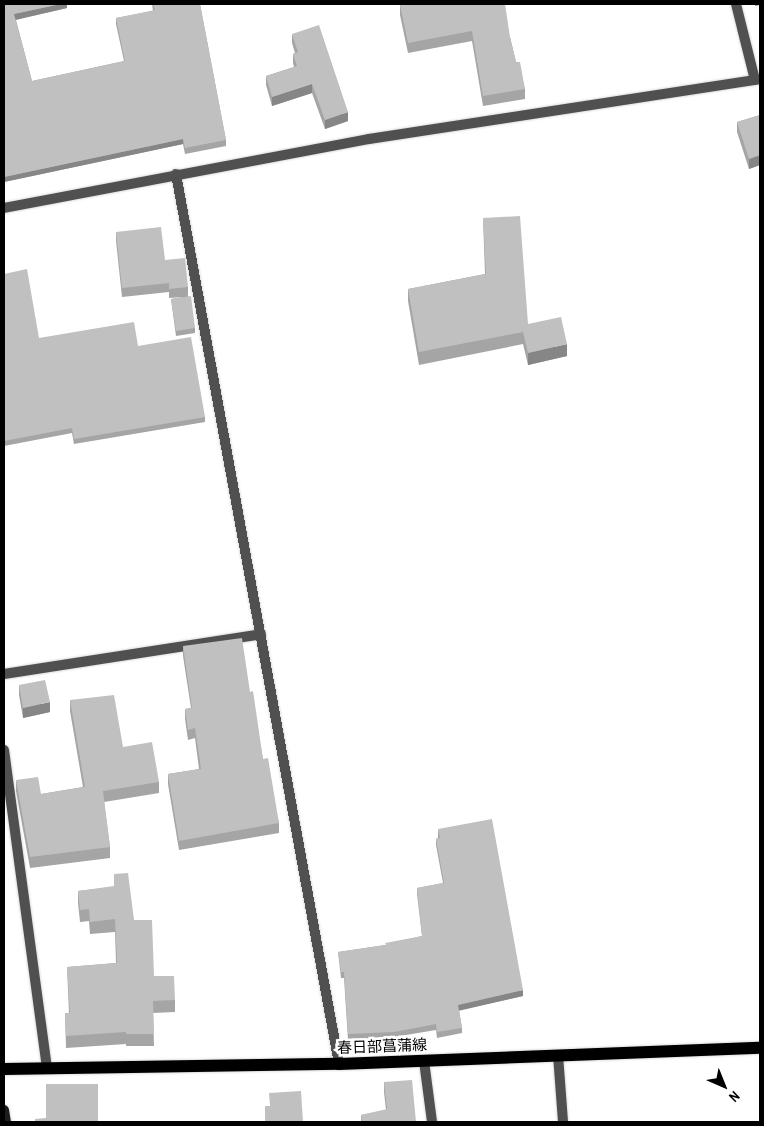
<!DOCTYPE html>
<meta charset="utf-8">
<style>
body{margin:0}
#map{position:relative;width:764px;height:1126px;overflow:hidden;background:#fff;font-family:"Archivo Narrow","Noto Sans JP",sans-serif}
div>[style]{position:absolute}
.roads{filter:drop-shadow(0 0 1px #dbdbdb) drop-shadow(0 0 1px #dbdbdb)}
.street>*{height:10px;margin:-5px;padding:0 5px;transform-origin:5px;border-radius:5px;background:#505050}
.secondary>*{height:10px;margin:-5px;padding:0 5px;transform-origin:5px;border-radius:5px;background:#1d1d1d}
.primary>*{height:12px;margin:-6px;padding:0 6px;transform-origin:6px;border-radius:6px;background:#000}
.wall>*{inset:0;background:#a5a5a5}
.shaded-wall>*{inset:0;background:#868686}
.building>*{inset:0;background:#c0c0c0}
span{translate:-50% -50%;white-space:nowrap;text-align:center;line-height:1.15;-webkit-text-stroke:5px #fff;paint-order:stroke}
.street-label{font-size:15px;color:#000}
.frame{position:absolute;inset:0;border:5px solid #000;pointer-events:none}
.north{position:absolute;left:699px;top:1061px;width:50px;height:50px;-webkit-text-stroke:4px #fff;paint-order:stroke;rotate:136deg;font-size:14px;font-weight:700;line-height:20px;text-align:center;color:#000}
.north::after{content:'';display:block;margin:auto;width:18px;height:22px;background:#000;clip-path:polygon(50% 0,100% 100%,50% 72%,0 100%)}
</style>
<div id="map">
<div class="roads">
<div class="street">
<div style="left:736px;top:4px;width:78px;rotate:76deg"></div>
<div style="left:176px;top:174px;width:905px;rotate:79.62deg"></div>
<div style="left:4px;top:208px;width:371px;rotate:-10.7deg"></div>
<div style="left:369px;top:139px;width:396px;rotate:-8.7deg"></div>
<div style="left:4px;top:674px;width:260px;rotate:-8.8deg"></div>
<div style="left:4px;top:750px;width:322px;rotate:82.3deg"></div>
<div style="left:558px;top:1055px;width:67px;rotate:85.7deg"></div>
<div style="left:424px;top:1061px;width:62px;rotate:82.5deg"></div>
</div>
<div class="secondary">
<div style="left:4px;top:1110px;width:12px;rotate:81deg"></div>
</div>
<div class="primary">
<div style="left:4px;top:1069px;width:335px;rotate:-0.9deg"></div>
<div style="left:339px;top:1064px;width:421px;rotate:-2.2deg"></div>
</div>
</div>
<div class="wall">
<div style="clip-path:polygon(4px 4px,67px 4px,67px 8px,16px 20px,32px 81px,124px 61px,116px 24px,116px 18px,153px 11px,152px 4px,200px 4px,226px 140px,226px 146px,185px 154px,183px 144px,4px 182px)"></div>
<div style="clip-path:polygon(400px 5px,510px 37px,516px 62px,525px 89px,525px 99px,483px 106px,472px 41px,408px 53px,400px 15px)"></div>
<div style="clip-path:polygon(292px 34px,348px 121px,325px 129px,312px 93px,272px 106px,266px 85px,266px 76px,294px 67px,293px 63px,293px 54px,295px 53px,292px 43px)"></div>
<div style="clip-path:polygon(760px 115px,760px 165px,749px 169px,737px 132px,737px 122px)"></div>
<div style="clip-path:polygon(483px 218px,528px 324px,567px 356px,528px 365px,523px 344px,419px 365px,408px 301px,408px 289px,485px 274px)"></div>
<div style="clip-path:polygon(116px 232px,165px 260px,188px 287px,188px 296px,195px 328px,195px 333px,176px 336px,171px 299px,184px 297px,169px 298px,169px 292px,122px 297px,116px 241px)"></div>
<div style="clip-path:polygon(4px 274px,39px 338px,138px 346px,205px 417px,205px 422px,74px 444px,72px 433px,4px 446px)"></div>
<div style="clip-path:polygon(183px 646px,250px 692px,263px 759px,279px 823px,279px 833px,179px 850px,168px 784px,168px 774px,199px 769px,195px 738px,188px 740px,185px 719px,185px 709px,191px 708px,183px 656px)"></div>
<div style="clip-path:polygon(19px 685px,50px 712px,23px 718px,19px 695px)"></div>
<div style="clip-path:polygon(70px 700px,123px 747px,159px 782px,159px 793px,104px 802px,110px 847px,110px 858px,30px 868px,16px 791px,16px 780px,41px 794px,83px 787px,70px 711px)"></div>
<div style="clip-path:polygon(438px 829px,523px 996px,459px 1010px,462px 1028px,462px 1033px,437px 1038px,436px 1030px,394px 1037px,348px 1040px,344px 978px,341px 978px,338px 952px,385px 945px,422px 936px,417px 894px,417px 888px,443px 883px,436px 845px,436px 839px,438px 838px)"></div>
<div style="clip-path:polygon(114px 874px,134px 920px,154px 976px,175px 1000px,175px 1012px,153px 1013px,154px 1046px,126px 1046px,126px 1044px,66px 1048px,65px 1013px,69px 1013px,67px 967px,116px 963px,115px 932px,90px 934px,89px 921px,80px 922px,78px 903px,78px 891px,114px 887px)"></div>
<div style="clip-path:polygon(384px 1082px,416px 1122px,361px 1122px,361px 1115px,386px 1110px,384px 1092px)"></div>
</div>
<div class="shaded-wall">
<div style="clip-path:polygon(61px 4px,67px 4px,67px 8px,14px 20px,14px 14px)"></div>
<div style="clip-path:polygon(755px 4px,760px 4px,760px 5px,755px 6px)"></div>
<div style="clip-path:polygon(312px 84px,312px 93px,272px 106px,272px 97px)"></div>
<div style="clip-path:polygon(348px 112px,348px 121px,325px 129px,325px 120px)"></div>
<div style="clip-path:polygon(183px 139px,183px 144px,4px 182px,4px 177px)"></div>
<div style="clip-path:polygon(760px 155px,760px 165px,749px 169px,749px 159px)"></div>
<div style="clip-path:polygon(567px 344px,567px 356px,528px 365px,528px 353px)"></div>
<div style="clip-path:polygon(50px 702px,50px 712px,23px 718px,23px 708px)"></div>
<div style="clip-path:polygon(523px 990px,523px 996px,458px 1011px,458px 1005px)"></div>
</div>
<div class="building">
<div style="clip-path:polygon(4px 4px,61px 4px,14px 14px,32px 81px,125px 61px,116px 18px,155px 10px,153px 4px,200px 4px,226px 140px,185px 148px,183px 139px,4px 177px)"></div>
<div style="clip-path:polygon(405px 4px,505px 4px,510px 37px,516px 62px,520px 62px,525px 89px,483px 96px,472px 31px,408px 43px,400px 5px)"></div>
<div style="clip-path:polygon(319px 25px,348px 112px,325px 120px,312px 84px,272px 97px,266px 76px,297px 66px,293px 54px,298px 52px,292px 34px)"></div>
<div style="clip-path:polygon(760px 115px,760px 155px,749px 159px,737px 122px)"></div>
<div style="clip-path:polygon(520px 216px,528px 324px,561px 317px,567px 344px,528px 353px,523px 332px,419px 352px,408px 289px,486px 274px,483px 218px)"></div>
<div style="clip-path:polygon(161px 227px,165px 260px,185px 258px,188px 287px,169px 289px,169px 283px,122px 288px,116px 232px)"></div>
<div style="clip-path:polygon(27px 269px,39px 338px,134px 322px,138px 346px,191px 337px,205px 417px,74px 439px,72px 428px,4px 441px,4px 274px)"></div>
<div style="clip-path:polygon(191px 296px,195px 328px,176px 331px,171px 299px)"></div>
<div style="clip-path:polygon(242px 638px,250px 692px,253px 691px,263px 759px,268px 758px,279px 823px,179px 841px,168px 774px,201px 769px,195px 728px,188px 730px,185px 709px,192px 708px,183px 646px)"></div>
<div style="clip-path:polygon(45px 680px,50px 702px,23px 708px,19px 685px)"></div>
<div style="clip-path:polygon(114px 695px,123px 747px,152px 742px,159px 782px,103px 791px,110px 847px,30px 857px,16px 780px,38px 777px,41px 794px,85px 787px,70px 700px)"></div>
<div style="clip-path:polygon(492px 819px,523px 990px,458px 1005px,462px 1028px,437px 1032px,436px 1024px,394px 1032px,348px 1034px,344px 972px,341px 972px,338px 952px,386px 945px,385px 943px,422px 936px,417px 888px,444px 883px,436px 839px,440px 838px,438px 829px)"></div>
<div style="clip-path:polygon(128px 873px,134px 920px,152px 920px,154px 976px,174px 976px,175px 1000px,153px 1001px,154px 1034px,126px 1034px,126px 1032px,66px 1036px,65px 1013px,70px 1013px,67px 967px,117px 963px,115px 919px,90px 922px,89px 909px,80px 910px,78px 891px,114px 886px,114px 874px)"></div>
<div style="clip-path:polygon(412px 1080px,416px 1122px,362px 1122px,361px 1115px,387px 1109px,384px 1082px)"></div>
<div style="clip-path:polygon(46px 1084px,98px 1084px,98px 1121px,104px 1121px,104px 1122px,35px 1122px,35px 1119px,46px 1118px)"></div>
<div style="clip-path:polygon(301px 1091px,303px 1122px,247px 1122px,265px 1121px,265px 1106px,270px 1106px,269px 1093px)"></div>
</div>
<div class="street-label">
<span style="left:382px;top:1046px;rotate:-2deg">春日部菖蒲線</span>
</div>
<div class="frame"></div>
<div class="north">N</div>
</div>
